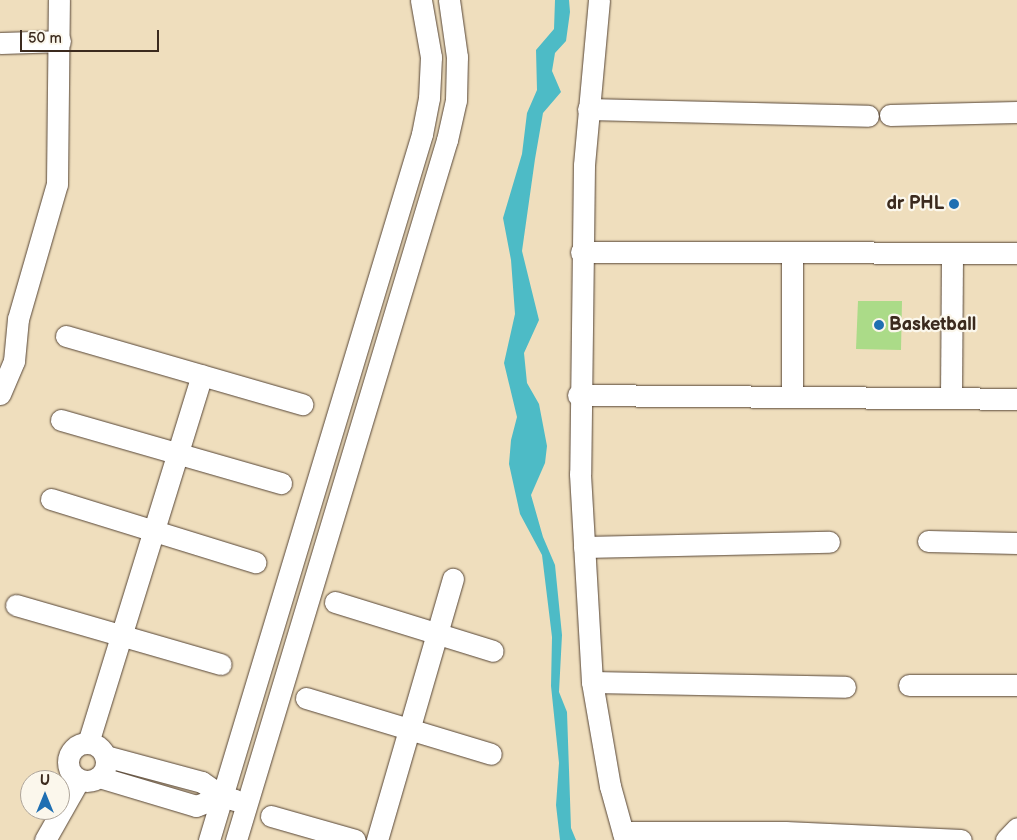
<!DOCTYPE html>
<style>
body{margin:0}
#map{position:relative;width:1017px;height:840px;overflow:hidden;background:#efdebd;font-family:"Balsamiq Sans",sans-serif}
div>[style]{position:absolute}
.green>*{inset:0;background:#abdb88}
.water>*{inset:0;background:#4dbbc6}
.roads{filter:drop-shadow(0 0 1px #564536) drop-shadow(0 0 1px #564536)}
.minor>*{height:21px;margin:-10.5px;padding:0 10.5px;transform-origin:10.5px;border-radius:10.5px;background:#fff}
.minor>.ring{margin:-10.5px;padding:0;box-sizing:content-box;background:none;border:21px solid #fff;border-radius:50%}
.dots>*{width:14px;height:14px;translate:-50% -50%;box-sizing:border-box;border:2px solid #fbf7ec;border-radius:50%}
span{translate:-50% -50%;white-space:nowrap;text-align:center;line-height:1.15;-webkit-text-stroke:4.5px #fbf7ec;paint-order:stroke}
.poi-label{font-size:18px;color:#3b2a1e;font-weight:700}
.right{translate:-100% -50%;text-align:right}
.left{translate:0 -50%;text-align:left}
.north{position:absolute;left:20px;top:770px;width:50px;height:50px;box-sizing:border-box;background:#fbf7ec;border:1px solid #aea59a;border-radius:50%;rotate:0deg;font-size:14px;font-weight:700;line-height:20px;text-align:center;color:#3b2a1e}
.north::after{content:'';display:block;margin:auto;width:18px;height:22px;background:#1f6fb2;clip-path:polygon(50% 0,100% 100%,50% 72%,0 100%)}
.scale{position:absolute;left:20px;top:30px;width:139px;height:22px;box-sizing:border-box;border:2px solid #3b2a1e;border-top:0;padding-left:6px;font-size:15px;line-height:18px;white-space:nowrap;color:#3b2a1e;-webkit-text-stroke:4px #fbf7ec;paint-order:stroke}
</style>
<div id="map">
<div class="green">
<div style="clip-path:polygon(858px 301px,902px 301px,901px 350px,856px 349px)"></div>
</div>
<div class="water">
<div style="clip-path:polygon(555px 0,569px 0,570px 12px,566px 41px,555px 53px,552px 71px,561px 92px,543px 113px,535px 159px,522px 251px,539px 320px,524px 353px,527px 383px,539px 404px,547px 446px,545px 463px,531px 495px,543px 537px,555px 565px,562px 635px,559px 692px,567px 712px,571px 828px,576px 840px,560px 840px,556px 805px,559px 763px,551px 686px,552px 637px,542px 555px,520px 514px,509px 464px,511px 440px,517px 417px,504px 363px,515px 314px,511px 260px,503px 218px,522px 154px,527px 113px,537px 90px,536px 50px,554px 29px)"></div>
</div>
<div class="roads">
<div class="minor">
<div style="left:599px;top:0;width:166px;rotate:95.2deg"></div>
<div style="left:584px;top:165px;width:309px;rotate:90.7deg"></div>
<div style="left:580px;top:474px;width:208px;rotate:86.7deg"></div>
<div style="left:592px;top:682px;width:106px;rotate:80.2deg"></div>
<div style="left:610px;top:786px;width:56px;rotate:74.5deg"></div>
<div style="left:0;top:43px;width:60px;rotate:-1.9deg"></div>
<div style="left:588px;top:109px;width:280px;rotate:1.4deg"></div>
<div style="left:890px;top:115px;width:127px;rotate:-1.4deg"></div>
<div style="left:581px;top:252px;width:436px;rotate:0.1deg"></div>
<div style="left:792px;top:254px;width:142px;rotate:90deg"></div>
<div style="left:66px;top:336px;width:246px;rotate:16.1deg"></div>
<div style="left:0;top:394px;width:36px;rotate:-67deg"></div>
<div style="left:14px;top:361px;width:42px;rotate:-84.6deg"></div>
<div style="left:18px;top:319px;width:141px;rotate:-73.9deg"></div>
<div style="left:57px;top:184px;width:184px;rotate:-89.4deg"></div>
<div style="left:578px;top:395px;width:439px;rotate:0.5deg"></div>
<div style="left:951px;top:398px;width:144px;rotate:-89.6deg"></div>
<div style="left:61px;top:420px;width:229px;rotate:16deg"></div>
<div style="left:51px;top:499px;width:214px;rotate:17.2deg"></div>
<div style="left:928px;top:541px;width:89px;rotate:1.3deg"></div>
<div style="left:584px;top:547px;width:245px;rotate:-1.2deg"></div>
<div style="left:335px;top:602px;width:165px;rotate:17.2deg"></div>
<div style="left:16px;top:605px;width:213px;rotate:16.1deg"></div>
<div style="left:592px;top:682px;width:253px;rotate:1.1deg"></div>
<div style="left:909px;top:685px;width:108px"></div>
<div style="left:306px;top:698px;width:193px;rotate:16.8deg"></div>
<div class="ring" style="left:68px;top:743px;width:17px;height:17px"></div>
<div style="left:88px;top:743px;width:385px;rotate:-72.8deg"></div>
<div style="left:105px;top:756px;width:100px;rotate:15deg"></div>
<div style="left:202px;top:782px;width:24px;rotate:35deg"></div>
<div style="left:222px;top:796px;width:14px;rotate:17deg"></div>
<div style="left:99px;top:777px;width:101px;rotate:16.6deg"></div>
<div style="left:196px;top:806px;width:28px;rotate:-21deg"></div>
<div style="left:271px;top:816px;width:87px;rotate:15.9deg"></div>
<div style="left:623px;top:832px;width:162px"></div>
<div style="left:785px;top:832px;width:176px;rotate:2.6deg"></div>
<div style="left:45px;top:840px;width:69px;rotate:-60.5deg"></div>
<div style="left:209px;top:840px;width:737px;rotate:-73.21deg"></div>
<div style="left:422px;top:134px;width:37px;rotate:-79deg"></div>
<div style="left:429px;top:98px;width:41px;rotate:-87.2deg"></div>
<div style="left:431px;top:57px;width:58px;rotate:-100deg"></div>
<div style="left:236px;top:840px;width:731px;rotate:-73.23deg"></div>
<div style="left:447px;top:140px;width:41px;rotate:-77.3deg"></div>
<div style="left:456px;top:100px;width:43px;rotate:-88.7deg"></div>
<div style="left:457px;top:57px;width:58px;rotate:-98deg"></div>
<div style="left:377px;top:840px;width:272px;rotate:-73.8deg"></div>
<div style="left:1006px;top:840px;width:16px;rotate:-47deg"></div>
</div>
</div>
<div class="dots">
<div style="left:954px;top:204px;background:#1f6fb2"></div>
<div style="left:879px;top:325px;background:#1f6fb2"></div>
</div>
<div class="poi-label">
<span class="right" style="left:944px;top:204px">dr PHL</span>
<span class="left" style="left:889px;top:325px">Basketball</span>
</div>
<div class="north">U</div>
<div class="scale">50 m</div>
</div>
